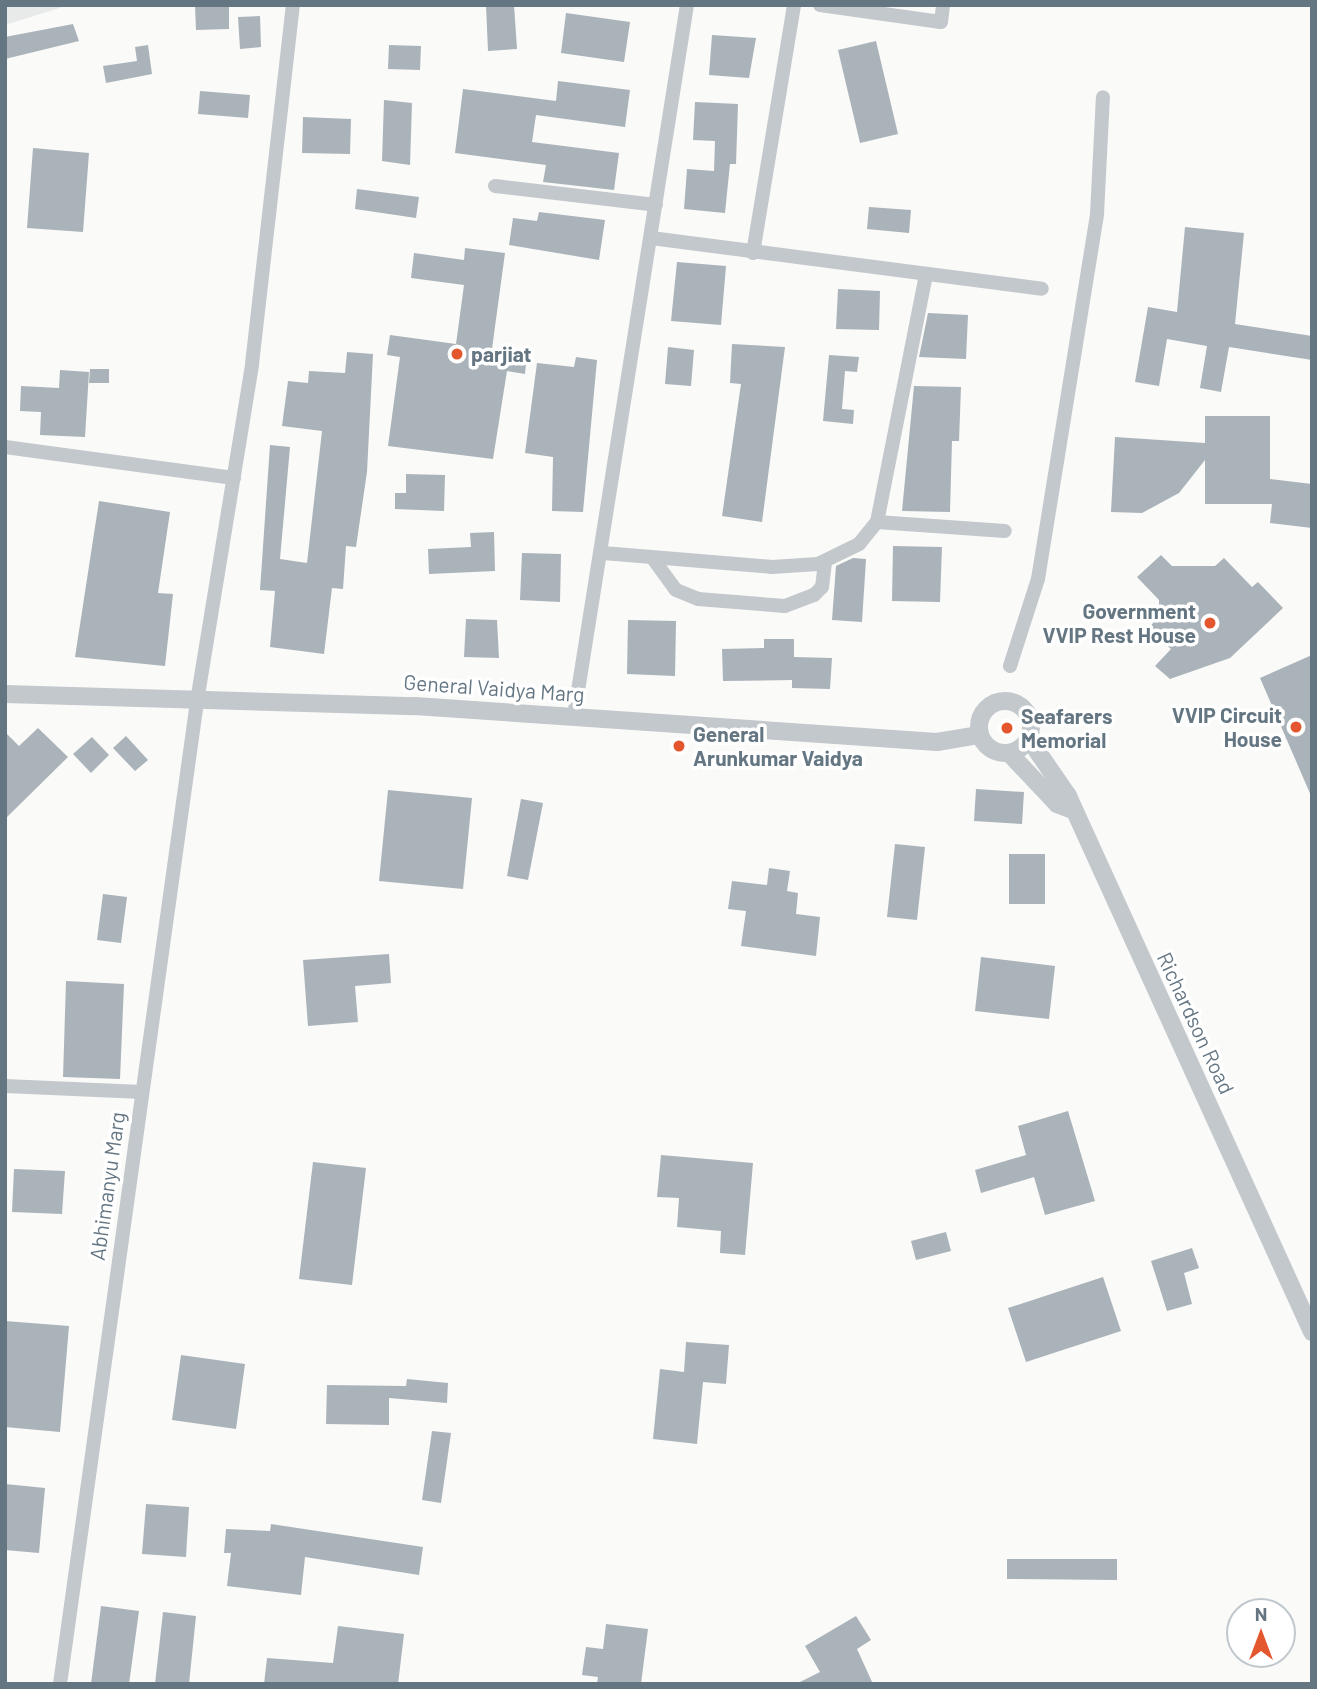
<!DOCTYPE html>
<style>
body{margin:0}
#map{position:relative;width:1317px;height:1689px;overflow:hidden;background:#fafaf8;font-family:Barlow,sans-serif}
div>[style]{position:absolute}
.built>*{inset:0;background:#e8e9e9}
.building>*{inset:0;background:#aab3b9}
.minor>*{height:14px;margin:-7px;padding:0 7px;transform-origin:7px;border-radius:7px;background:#c3c8cc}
.tertiary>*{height:18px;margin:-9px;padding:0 9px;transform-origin:9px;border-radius:9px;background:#c3c8cc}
.tertiary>.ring{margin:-9px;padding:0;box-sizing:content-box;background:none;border:18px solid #c3c8cc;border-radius:50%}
.dots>*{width:19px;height:19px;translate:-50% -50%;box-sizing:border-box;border:4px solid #fff;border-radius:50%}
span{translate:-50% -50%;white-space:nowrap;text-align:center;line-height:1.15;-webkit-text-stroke:7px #fff;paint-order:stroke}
.poi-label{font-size:21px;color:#657683;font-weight:700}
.left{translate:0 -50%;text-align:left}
.right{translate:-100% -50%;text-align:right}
.street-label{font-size:21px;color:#657683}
.frame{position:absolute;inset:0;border:7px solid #657683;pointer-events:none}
.north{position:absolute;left:1226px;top:1598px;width:70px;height:70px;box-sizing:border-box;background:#fff;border:2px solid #c1c8cd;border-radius:50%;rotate:0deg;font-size:19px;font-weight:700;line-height:28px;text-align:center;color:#657683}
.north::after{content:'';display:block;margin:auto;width:24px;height:32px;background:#e4572e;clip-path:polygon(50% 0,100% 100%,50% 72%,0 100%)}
</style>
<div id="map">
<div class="built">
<div style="clip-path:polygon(5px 5px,69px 5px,5px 25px)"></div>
</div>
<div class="building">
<div style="clip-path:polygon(195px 5px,229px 5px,229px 29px,196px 30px)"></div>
<div style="clip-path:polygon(486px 5px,514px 5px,517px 49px,488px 51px)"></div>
<div style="clip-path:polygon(566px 13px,630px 22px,624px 62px,561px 53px)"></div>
<div style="clip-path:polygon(260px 16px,261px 47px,240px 49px,238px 17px)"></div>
<div style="clip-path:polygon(73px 24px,79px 41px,5px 59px,5px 37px)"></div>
<div style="clip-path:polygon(712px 35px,756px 38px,749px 78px,709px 75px)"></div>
<div style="clip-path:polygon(876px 41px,898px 134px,860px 143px,838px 50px)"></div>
<div style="clip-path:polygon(148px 45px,152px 74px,106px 83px,103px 66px,137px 61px,135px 47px)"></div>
<div style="clip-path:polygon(389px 45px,421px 46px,420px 70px,388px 69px)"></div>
<div style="clip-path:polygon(558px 81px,630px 90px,625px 127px,536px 115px,532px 142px,619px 153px,614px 190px,543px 182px,546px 165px,455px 153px,463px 89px,556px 101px)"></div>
<div style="clip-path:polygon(200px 91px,250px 95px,248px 118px,198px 114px)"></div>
<div style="clip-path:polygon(384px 100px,412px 103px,410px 165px,382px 161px)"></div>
<div style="clip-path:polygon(695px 102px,738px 104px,736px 164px,730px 164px,725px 213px,684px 209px,687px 169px,714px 171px,715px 141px,693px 140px)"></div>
<div style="clip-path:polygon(303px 117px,351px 119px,350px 154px,302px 153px)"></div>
<div style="clip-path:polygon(33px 148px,89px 153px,83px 232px,27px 228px)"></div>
<div style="clip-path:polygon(357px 189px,419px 197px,416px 218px,355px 209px)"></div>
<div style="clip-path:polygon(869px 207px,911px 210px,909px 233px,867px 229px)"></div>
<div style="clip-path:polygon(539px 212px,605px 220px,599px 260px,509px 245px,513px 218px,537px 221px)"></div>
<div style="clip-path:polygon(1185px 227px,1244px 233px,1235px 324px,1312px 336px,1312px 360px,1229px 347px,1221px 392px,1200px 388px,1207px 346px,1167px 339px,1159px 386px,1135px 382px,1148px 307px,1177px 312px)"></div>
<div style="clip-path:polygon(465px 248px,505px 253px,492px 349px,527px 353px,525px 374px,507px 371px,493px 459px,388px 446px,400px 357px,387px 355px,390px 335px,456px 344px,464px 285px,411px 278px,414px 253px,464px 260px)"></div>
<div style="clip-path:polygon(677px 262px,726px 266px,721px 325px,671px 321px)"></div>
<div style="clip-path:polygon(838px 289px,880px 291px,879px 330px,836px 329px)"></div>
<div style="clip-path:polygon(928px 313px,968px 315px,966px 359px,919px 357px)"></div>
<div style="clip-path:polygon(732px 344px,785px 347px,762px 522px,722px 516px,741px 384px,730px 383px)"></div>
<div style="clip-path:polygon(668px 347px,694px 350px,691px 386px,665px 384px)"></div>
<div style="clip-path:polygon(347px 352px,373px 354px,367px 472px,356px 547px,346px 546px,343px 589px,332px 588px,324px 654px,270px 647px,275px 591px,260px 590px,270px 445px,290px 447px,280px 559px,307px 563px,322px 431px,282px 426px,288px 381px,308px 383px,309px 371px,345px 373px)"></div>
<div style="clip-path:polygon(829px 355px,859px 357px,857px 372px,845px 371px,842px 409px,854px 410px,853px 424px,823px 421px)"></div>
<div style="clip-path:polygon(576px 357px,597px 360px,583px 512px,552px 511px,553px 457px,525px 453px,537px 363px,574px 367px)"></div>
<div style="clip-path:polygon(90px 369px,109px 369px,109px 383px,89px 383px)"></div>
<div style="clip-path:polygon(60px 370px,89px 372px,85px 437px,40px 435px,41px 412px,20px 411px,21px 386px,59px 388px)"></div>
<div style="clip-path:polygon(914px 386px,961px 387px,959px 441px,952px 441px,950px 512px,902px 511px)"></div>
<div style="clip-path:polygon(1205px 416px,1270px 416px,1270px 479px,1312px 484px,1312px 528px,1270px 523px,1272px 504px,1205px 504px,1205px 460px,1179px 493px,1142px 513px,1111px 512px,1115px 437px,1205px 443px)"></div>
<div style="clip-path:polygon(406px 474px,445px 475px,444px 511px,395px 509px,395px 493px,406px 493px)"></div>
<div style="clip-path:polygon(99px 501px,170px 512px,158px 593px,173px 594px,165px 666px,75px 657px)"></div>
<div style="clip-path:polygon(494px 532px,495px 571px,429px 574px,428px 549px,471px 547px,470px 533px)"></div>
<div style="clip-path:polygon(893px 546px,942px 547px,940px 602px,892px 601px)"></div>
<div style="clip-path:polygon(522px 553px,561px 554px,560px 602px,520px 600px)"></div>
<div style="clip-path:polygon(1161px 555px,1172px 566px,1215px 566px,1224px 558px,1252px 587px,1258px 582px,1283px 608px,1230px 658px,1170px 679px,1155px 666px,1171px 649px,1148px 629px,1159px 616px,1159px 600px,1137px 577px)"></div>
<div style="clip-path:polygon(853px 558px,866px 559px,862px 622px,832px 620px,836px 566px)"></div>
<div style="clip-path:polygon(466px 619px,497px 620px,499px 658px,464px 657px)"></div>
<div style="clip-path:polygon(628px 620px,676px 621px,675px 676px,627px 674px)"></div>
<div style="clip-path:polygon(764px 639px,794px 639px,794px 657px,832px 658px,830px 689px,792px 688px,792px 680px,723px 681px,722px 649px,764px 648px)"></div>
<div style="clip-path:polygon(1312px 655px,1312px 798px,1260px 678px)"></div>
<div style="clip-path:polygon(38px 728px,68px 757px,5px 819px,5px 732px,19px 746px)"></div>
<div style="clip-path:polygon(126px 736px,148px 760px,135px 771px,113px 748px)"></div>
<div style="clip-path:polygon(92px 737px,109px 755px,91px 773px,73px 754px)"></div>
<div style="clip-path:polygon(976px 789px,1024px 792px,1022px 824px,974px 821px)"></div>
<div style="clip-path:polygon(388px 790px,472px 798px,463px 889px,379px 881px)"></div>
<div style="clip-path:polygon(521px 799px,543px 803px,528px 880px,507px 876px)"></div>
<div style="clip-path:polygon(895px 844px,925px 847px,917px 920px,887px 917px)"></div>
<div style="clip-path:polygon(1009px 854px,1045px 854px,1045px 904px,1009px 904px)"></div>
<div style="clip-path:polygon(769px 868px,790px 871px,787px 891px,798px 893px,796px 914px,820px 917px,816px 956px,741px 946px,746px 911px,728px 909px,732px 881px,767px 885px)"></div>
<div style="clip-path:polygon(103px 894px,127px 897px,121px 943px,97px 940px)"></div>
<div style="clip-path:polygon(389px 954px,391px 983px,355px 986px,358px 1022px,308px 1026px,303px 960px)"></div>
<div style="clip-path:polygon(981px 957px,1055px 966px,1049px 1019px,975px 1011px)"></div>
<div style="clip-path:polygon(66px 981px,124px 984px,120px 1079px,63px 1077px)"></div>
<div style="clip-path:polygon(1068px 1111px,1095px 1201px,1045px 1215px,1034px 1177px,981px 1193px,975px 1170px,1026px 1155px,1018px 1126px)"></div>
<div style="clip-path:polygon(661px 1155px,753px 1163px,745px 1255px,720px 1253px,721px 1231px,677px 1227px,679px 1198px,657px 1197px)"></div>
<div style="clip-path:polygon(313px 1162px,366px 1168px,352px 1285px,299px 1279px)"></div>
<div style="clip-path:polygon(14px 1169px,65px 1171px,62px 1214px,12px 1212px)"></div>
<div style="clip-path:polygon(946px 1232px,951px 1251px,916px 1260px,911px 1241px)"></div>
<div style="clip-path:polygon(1192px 1248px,1199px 1268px,1184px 1273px,1192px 1304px,1167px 1311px,1151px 1261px)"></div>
<div style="clip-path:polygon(1103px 1277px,1121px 1331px,1026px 1362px,1008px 1308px)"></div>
<div style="clip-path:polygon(5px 1321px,69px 1326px,60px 1432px,5px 1427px)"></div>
<div style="clip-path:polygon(686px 1342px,729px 1345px,726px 1384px,703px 1382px,697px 1444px,653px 1439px,660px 1369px,684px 1372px)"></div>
<div style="clip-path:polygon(181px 1355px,245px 1364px,236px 1429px,172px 1420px)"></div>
<div style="clip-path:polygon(407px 1379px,448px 1383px,447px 1403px,389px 1398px,389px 1425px,326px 1424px,327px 1385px,406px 1386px)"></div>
<div style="clip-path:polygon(432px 1431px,451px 1433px,441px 1503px,422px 1500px)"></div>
<div style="clip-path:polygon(5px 1484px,45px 1488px,39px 1553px,5px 1550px)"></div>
<div style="clip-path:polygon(146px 1504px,189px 1507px,186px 1557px,142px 1554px)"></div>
<div style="clip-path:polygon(271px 1524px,423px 1547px,419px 1575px,305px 1557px,301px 1595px,227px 1586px,231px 1553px,224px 1553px,226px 1529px,270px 1531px)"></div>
<div style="clip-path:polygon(1007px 1559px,1117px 1559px,1117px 1580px,1007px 1579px)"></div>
<div style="clip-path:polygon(101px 1606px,139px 1611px,129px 1684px,91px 1684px)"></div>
<div style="clip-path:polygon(163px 1612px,196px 1616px,189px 1684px,155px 1684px)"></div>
<div style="clip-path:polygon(856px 1616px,871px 1640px,857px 1649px,873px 1684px,796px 1684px,820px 1672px,805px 1646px)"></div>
<div style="clip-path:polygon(606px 1624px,648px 1629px,641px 1684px,597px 1684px,598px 1677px,582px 1675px,586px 1647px,603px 1649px)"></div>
<div style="clip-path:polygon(338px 1626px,404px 1634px,398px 1684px,264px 1684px,267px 1658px,333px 1663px)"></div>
</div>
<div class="minor">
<div style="left:820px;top:5px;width:122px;rotate:8deg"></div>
<div style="left:941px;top:22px;width:17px;rotate:-83deg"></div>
<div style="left:495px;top:186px;width:162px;rotate:6.7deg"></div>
<div style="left:651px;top:238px;width:394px;rotate:7.4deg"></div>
<div style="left:753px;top:253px;width:251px;rotate:-80.6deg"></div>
<div style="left:5px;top:447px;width:231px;rotate:7.7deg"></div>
<div style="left:877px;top:522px;width:128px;rotate:4deg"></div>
<div style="left:603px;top:553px;width:170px;rotate:4.7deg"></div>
<div style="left:772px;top:567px;width:46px;rotate:-3.7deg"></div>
<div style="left:818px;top:564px;width:46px;rotate:-26deg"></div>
<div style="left:859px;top:544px;width:28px;rotate:-51deg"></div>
<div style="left:877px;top:522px;width:253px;rotate:-78.8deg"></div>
<div style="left:654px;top:560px;width:37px;rotate:54deg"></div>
<div style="left:676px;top:590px;width:24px;rotate:22deg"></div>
<div style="left:698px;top:599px;width:87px;rotate:4.6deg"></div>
<div style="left:785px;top:606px;width:31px;rotate:-21deg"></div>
<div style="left:814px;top:595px;width:11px;rotate:-45deg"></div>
<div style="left:822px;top:587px;width:26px;rotate:-83deg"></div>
<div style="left:1010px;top:666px;width:91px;rotate:-72.2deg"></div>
<div style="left:1038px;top:579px;width:370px;rotate:-80.8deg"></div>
<div style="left:1097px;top:214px;width:117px;rotate:-87.1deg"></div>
<div style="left:574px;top:716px;width:720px;rotate:-80.97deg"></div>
<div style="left:5px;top:1086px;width:137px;rotate:2.5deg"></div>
<div style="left:60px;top:1684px;width:999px;rotate:-82.06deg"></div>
<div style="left:198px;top:695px;width:335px;rotate:-80.7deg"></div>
<div style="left:252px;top:364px;width:361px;rotate:-83.5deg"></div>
</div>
<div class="tertiary">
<div style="left:5px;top:694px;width:410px;rotate:1.7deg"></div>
<div style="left:415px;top:706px;width:523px;rotate:3.95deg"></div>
<div style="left:937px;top:742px;width:43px;rotate:-9.5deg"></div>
<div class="ring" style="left:979px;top:701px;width:34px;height:34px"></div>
<div style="left:1029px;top:739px;width:69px;rotate:55.6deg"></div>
<div style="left:1068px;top:796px;width:589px;rotate:65.52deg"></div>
<div style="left:1009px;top:753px;width:70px;rotate:46.7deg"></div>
<div style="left:1057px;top:804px;width:17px;rotate:21deg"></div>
</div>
<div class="dots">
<div style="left:457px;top:354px;background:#e4572e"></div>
<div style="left:1210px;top:623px;background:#e4572e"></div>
<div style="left:1296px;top:727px;background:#e4572e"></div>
<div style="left:1007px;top:728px;background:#e4572e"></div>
<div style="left:679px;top:746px;background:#e4572e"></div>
</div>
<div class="poi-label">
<span class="left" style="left:471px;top:354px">parjiat</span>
<span class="right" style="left:1196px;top:623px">Government<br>VVIP Rest House</span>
<span class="right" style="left:1282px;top:727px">VVIP Circuit<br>House</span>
<span class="left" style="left:1021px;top:728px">Seafarers<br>Memorial</span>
<span class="left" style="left:693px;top:746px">General<br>Arunkumar Vaidya</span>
</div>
<div class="street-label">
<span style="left:494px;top:688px;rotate:4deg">General Vaidya Marg</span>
<span style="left:1196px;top:1023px;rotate:65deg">Richardson Road</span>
<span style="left:107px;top:1186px;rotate:-82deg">Abhimanyu Marg</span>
</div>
<div class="frame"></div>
<div class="north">N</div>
</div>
